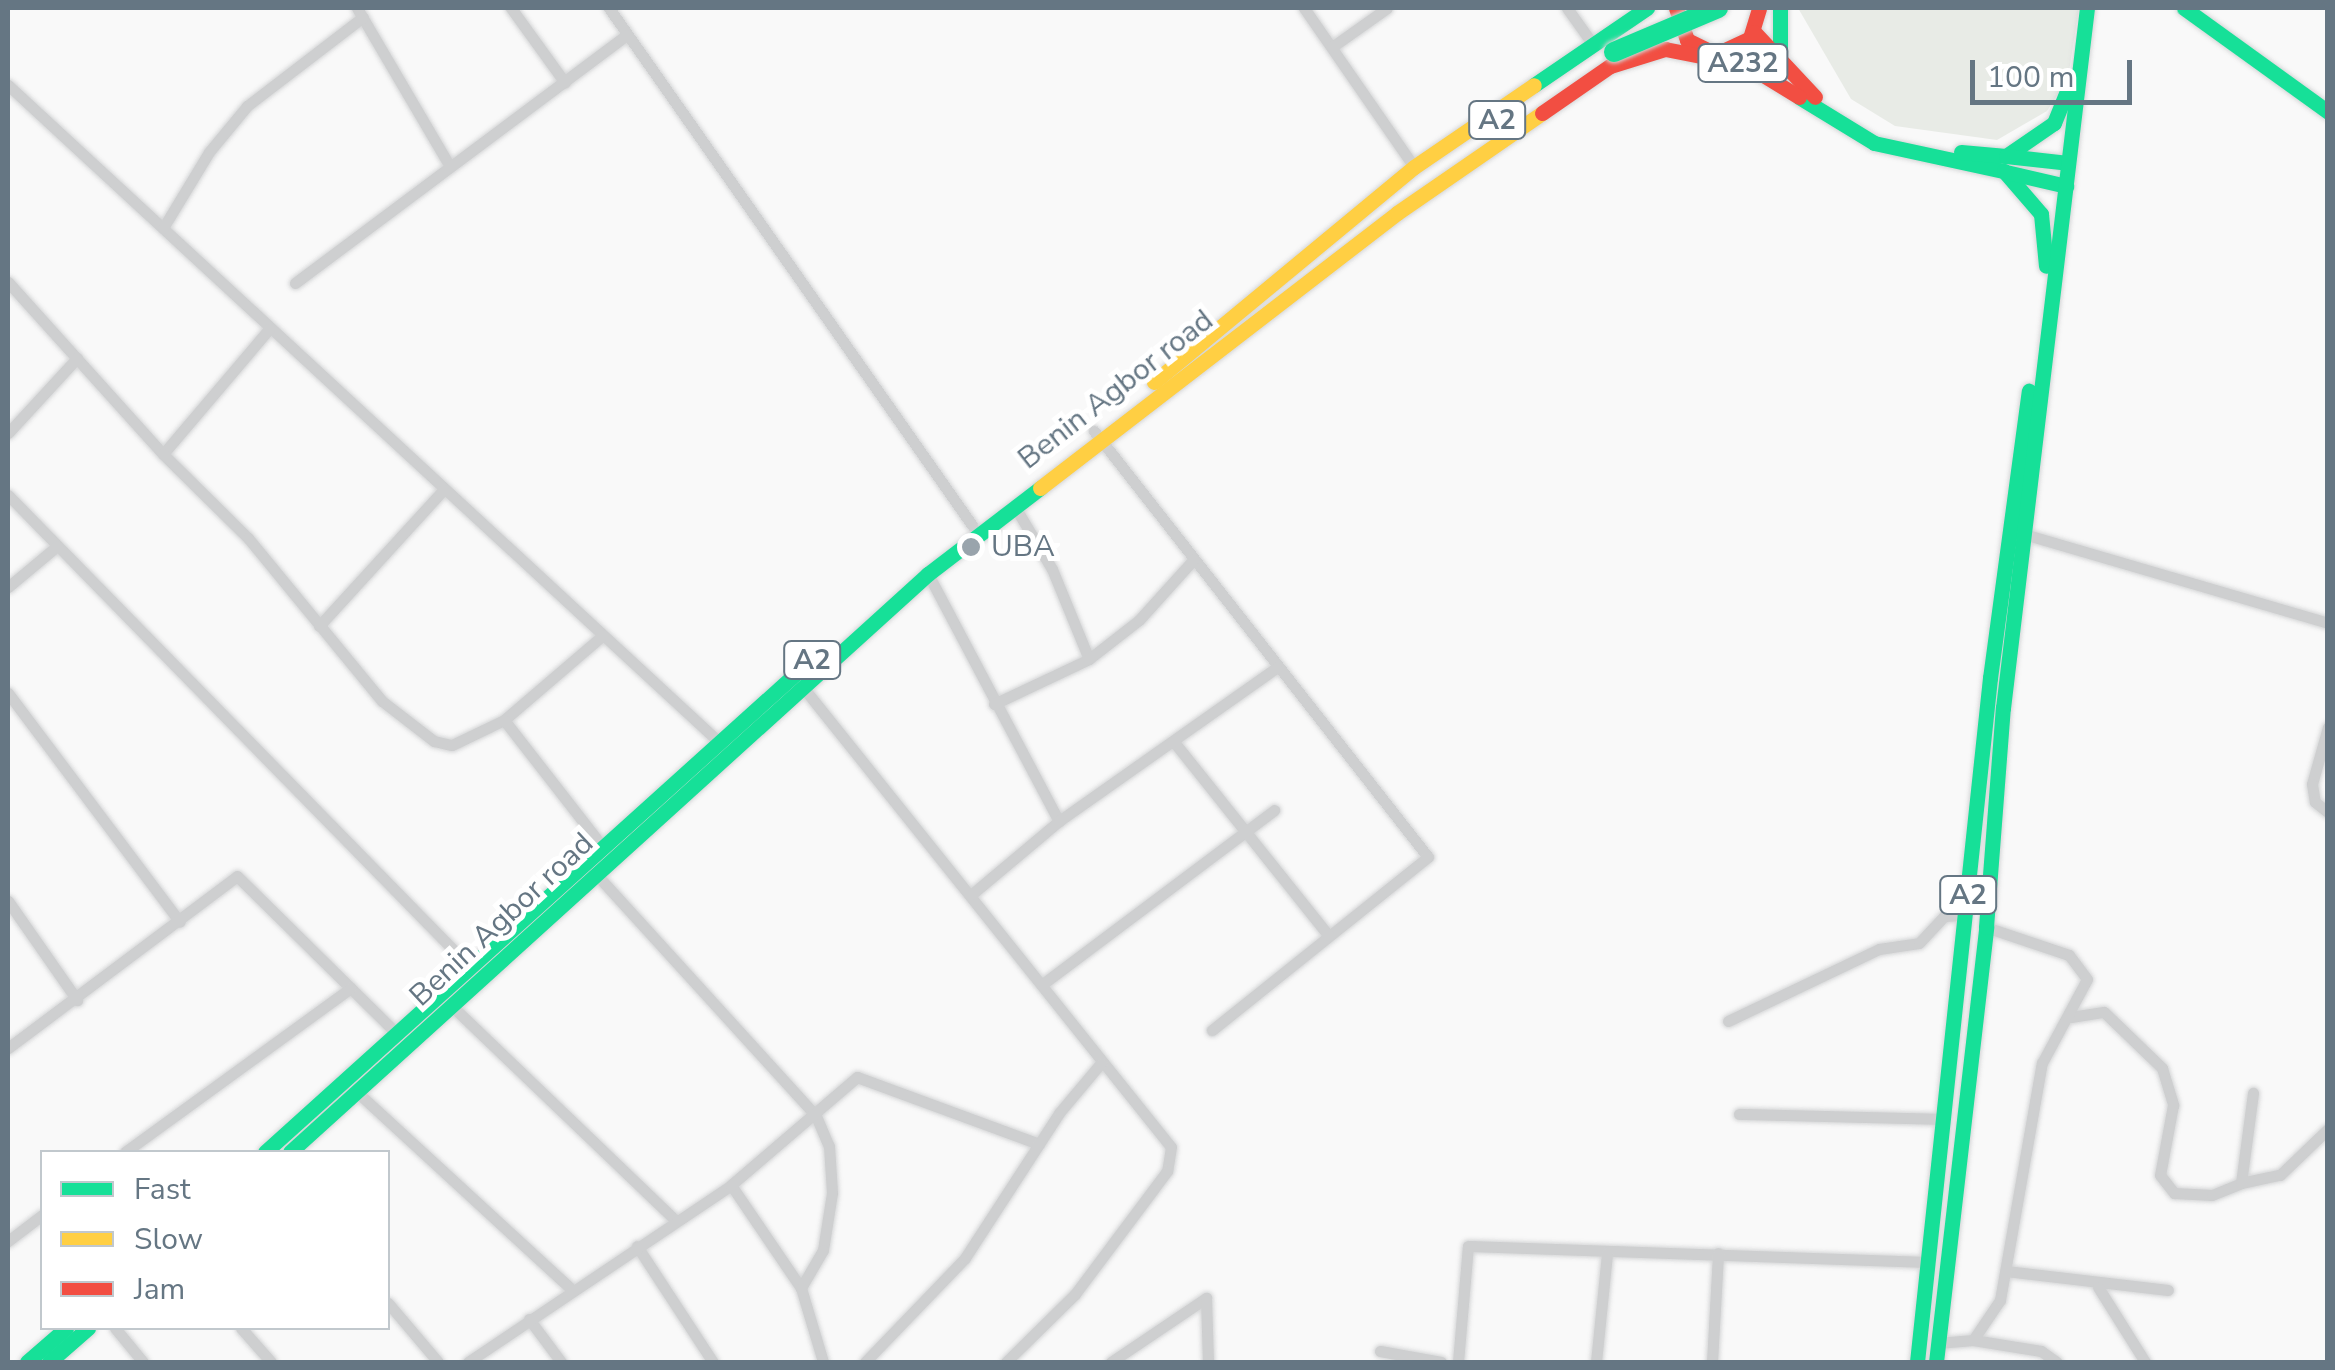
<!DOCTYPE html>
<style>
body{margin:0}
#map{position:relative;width:2335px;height:1370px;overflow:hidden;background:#f9f9f9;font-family:"Nunito Sans",sans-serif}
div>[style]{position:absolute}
.green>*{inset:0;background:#e8ebe6}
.roads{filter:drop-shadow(0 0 2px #d5d6d7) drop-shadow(0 0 2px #d5d6d7)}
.street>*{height:11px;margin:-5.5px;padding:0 5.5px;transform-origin:5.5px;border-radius:5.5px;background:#cecfd0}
.fast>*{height:15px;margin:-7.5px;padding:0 7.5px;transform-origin:7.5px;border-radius:7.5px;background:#16e098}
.slow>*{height:15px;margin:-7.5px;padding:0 7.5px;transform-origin:7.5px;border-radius:7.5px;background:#ffcf43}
.jam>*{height:15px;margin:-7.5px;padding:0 7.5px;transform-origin:7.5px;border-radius:7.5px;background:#f24e42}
.bridges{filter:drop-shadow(0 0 2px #d5d6d6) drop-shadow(0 0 2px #d5d6d6)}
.fast-bridge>*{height:20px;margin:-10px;padding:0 10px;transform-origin:10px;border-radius:10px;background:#16e098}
.dots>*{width:28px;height:28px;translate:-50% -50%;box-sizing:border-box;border:5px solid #fff;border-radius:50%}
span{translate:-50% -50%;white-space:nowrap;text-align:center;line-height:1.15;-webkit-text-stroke:10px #fff;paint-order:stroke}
.shield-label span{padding:2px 8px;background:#fff;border:2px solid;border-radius:8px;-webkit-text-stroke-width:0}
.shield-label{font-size:28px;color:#657683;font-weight:700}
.street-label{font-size:30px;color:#657683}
.poi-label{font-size:30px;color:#657683}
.left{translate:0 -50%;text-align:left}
.frame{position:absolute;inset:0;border:10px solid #657683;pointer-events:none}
.legend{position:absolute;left:40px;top:1150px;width:350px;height:180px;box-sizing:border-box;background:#fff;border:2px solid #c1c8cd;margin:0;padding:12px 18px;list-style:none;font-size:30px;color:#657683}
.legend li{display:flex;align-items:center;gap:20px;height:50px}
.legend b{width:50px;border:2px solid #c1c8cd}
.scale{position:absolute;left:1970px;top:60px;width:162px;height:45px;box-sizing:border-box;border:5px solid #657683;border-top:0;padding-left:12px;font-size:30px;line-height:35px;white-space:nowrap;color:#657683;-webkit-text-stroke:8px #fff;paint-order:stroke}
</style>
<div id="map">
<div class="green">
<div style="clip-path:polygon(1798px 8px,2079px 8px,2068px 78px,2047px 111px,1997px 140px,1895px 126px,1851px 99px)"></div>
</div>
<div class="roads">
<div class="street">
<div style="left:357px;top:8px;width:182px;rotate:59.6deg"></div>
<div style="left:511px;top:8px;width:92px;rotate:54.2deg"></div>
<div style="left:609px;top:8px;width:632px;rotate:54.93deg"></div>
<div style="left:1304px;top:8px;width:193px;rotate:55.3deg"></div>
<div style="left:1567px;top:8px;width:43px;rotate:54.5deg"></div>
<div style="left:1332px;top:47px;width:67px;rotate:-35.3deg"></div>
<div style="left:8px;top:85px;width:967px;rotate:42.74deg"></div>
<div style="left:163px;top:228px;width:89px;rotate:-58.8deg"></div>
<div style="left:209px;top:152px;width:60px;rotate:-50.4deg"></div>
<div style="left:247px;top:106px;width:146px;rotate:-37.5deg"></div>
<div style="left:8px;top:282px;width:232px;rotate:48deg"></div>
<div style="left:163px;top:454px;width:164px;rotate:-49.7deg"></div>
<div style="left:295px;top:283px;width:414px;rotate:-36.8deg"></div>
<div style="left:1094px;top:431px;width:541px;rotate:51.9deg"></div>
<div style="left:1428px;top:857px;width:277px;rotate:141.3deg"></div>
<div style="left:8px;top:433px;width:102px;rotate:-47.4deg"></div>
<div style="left:163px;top:454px;width:120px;rotate:44.7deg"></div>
<div style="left:248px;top:538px;width:211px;rotate:50.6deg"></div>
<div style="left:382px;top:701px;width:66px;rotate:37.6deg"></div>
<div style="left:434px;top:741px;width:18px;rotate:13deg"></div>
<div style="left:452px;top:745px;width:58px;rotate:-25.7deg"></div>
<div style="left:504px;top:720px;width:130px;rotate:-40.6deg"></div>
<div style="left:8px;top:495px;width:659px;rotate:45.61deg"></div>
<div style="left:1015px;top:507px;width:72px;rotate:59.2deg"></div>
<div style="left:1052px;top:569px;width:97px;rotate:67.7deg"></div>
<div style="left:2024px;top:534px;width:317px;rotate:16.3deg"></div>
<div style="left:928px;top:574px;width:280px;rotate:62.1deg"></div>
<div style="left:8px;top:587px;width:64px;rotate:-39.9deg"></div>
<div style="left:319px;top:626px;width:184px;rotate:-47.6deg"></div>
<div style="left:802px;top:686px;width:590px;rotate:51.33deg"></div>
<div style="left:1171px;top:1147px;width:24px;rotate:99deg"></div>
<div style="left:1167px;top:1171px;width:154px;rotate:126.8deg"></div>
<div style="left:1075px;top:1294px;width:97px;rotate:135.4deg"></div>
<div style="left:8px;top:693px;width:286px;rotate:53.1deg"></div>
<div style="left:994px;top:704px;width:105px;rotate:-25.3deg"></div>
<div style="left:1089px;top:659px;width:63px;rotate:-38deg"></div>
<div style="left:1139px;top:620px;width:81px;rotate:-48deg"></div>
<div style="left:504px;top:720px;width:160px;rotate:52.1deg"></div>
<div style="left:2328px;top:727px;width:59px;rotate:105.7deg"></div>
<div style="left:2312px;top:784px;width:18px;rotate:81deg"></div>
<div style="left:2315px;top:802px;width:16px;rotate:38deg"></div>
<div style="left:1174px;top:742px;width:247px;rotate:51.4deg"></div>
<div style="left:596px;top:874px;width:327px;rotate:47.7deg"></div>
<div style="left:816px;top:1116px;width:33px;rotate:67deg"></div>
<div style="left:829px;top:1146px;width:47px;rotate:86.3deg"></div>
<div style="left:832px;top:1193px;width:58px;rotate:99deg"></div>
<div style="left:823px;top:1250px;width:44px;rotate:120.1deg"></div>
<div style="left:972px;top:894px;width:114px;rotate:-40deg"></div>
<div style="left:1059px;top:821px;width:266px;rotate:-35.2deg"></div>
<div style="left:8px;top:901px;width:121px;rotate:55.1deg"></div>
<div style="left:1044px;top:983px;width:288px;rotate:-36.9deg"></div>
<div style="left:453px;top:1007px;width:309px;rotate:43.8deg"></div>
<div style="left:2071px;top:1017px;width:33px;rotate:-9deg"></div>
<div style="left:2104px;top:1012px;width:81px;rotate:44deg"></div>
<div style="left:2162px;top:1068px;width:39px;rotate:73deg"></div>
<div style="left:2173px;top:1105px;width:71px;rotate:100.5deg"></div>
<div style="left:2160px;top:1175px;width:23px;rotate:52deg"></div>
<div style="left:2174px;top:1193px;width:38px;rotate:3deg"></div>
<div style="left:2212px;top:1195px;width:31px;rotate:-22deg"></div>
<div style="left:2241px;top:1183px;width:91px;rotate:-82.4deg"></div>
<div style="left:1728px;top:1021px;width:167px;rotate:-25.5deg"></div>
<div style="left:1879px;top:949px;width:40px;rotate:-8.5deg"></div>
<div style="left:1919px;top:943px;width:37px;rotate:-47deg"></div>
<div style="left:1944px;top:916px;width:22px;rotate:-3deg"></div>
<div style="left:8px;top:1048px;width:286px;rotate:-36.9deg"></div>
<div style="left:237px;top:876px;width:225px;rotate:44.6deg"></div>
<div style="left:357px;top:1092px;width:289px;rotate:42.6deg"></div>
<div style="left:1739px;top:1114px;width:202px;rotate:1.4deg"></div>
<div style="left:125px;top:1152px;width:279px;rotate:-36deg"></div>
<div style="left:2241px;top:1183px;width:40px;rotate:-12deg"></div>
<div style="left:2280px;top:1175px;width:66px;rotate:-43.8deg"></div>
<div style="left:731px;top:1185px;width:125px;rotate:55.8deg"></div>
<div style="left:801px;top:1288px;width:77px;rotate:73.4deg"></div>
<div style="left:8px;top:1241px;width:43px;rotate:-37.4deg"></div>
<div style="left:637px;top:1246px;width:139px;rotate:56.8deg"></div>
<div style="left:2006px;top:1271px;width:163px;rotate:6.7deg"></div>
<div style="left:2098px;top:1287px;width:89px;rotate:57.9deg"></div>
<div style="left:388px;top:1303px;width:77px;rotate:49.7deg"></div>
<div style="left:529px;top:1319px;width:54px;rotate:53.3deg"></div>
<div style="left:115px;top:1328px;width:44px;rotate:50.5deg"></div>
<div style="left:241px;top:1328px;width:45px;rotate:48.6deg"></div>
<div style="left:1973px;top:1340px;width:69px;rotate:9.2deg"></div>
<div style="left:2041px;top:1351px;width:19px;rotate:35deg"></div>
<div style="left:1938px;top:1343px;width:35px;rotate:-5deg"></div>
<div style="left:1973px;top:1340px;width:48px;rotate:-56deg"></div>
<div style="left:2000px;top:1300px;width:241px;rotate:-80deg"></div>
<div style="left:2042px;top:1063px;width:95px;rotate:-61.8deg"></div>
<div style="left:2087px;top:979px;width:30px;rotate:-127deg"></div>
<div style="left:2069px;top:955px;width:88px;rotate:-161.4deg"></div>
<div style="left:1380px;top:1351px;width:62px;rotate:10.2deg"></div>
<div style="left:468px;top:1362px;width:317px;rotate:-33.9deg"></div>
<div style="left:731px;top:1185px;width:166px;rotate:-40.6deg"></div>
<div style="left:857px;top:1077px;width:194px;rotate:20.2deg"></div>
<div style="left:865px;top:1362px;width:144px;rotate:-46.1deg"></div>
<div style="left:965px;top:1258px;width:173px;rotate:-57deg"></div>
<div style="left:1059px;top:1113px;width:65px;rotate:-50deg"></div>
<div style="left:1111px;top:1362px;width:115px;rotate:-34deg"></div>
<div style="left:1206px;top:1298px;width:64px;rotate:88.2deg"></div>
<div style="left:1458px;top:1362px;width:116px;rotate:-85.1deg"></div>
<div style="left:1468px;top:1246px;width:461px;rotate:2deg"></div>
<div style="left:1596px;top:1362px;width:110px;rotate:-84.2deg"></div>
<div style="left:1712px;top:1362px;width:109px;rotate:-86.8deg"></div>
</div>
<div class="fast">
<div style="left:1780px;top:8px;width:55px;rotate:90deg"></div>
<div style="left:2184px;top:8px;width:178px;rotate:35.8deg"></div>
<div style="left:1534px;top:85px;width:137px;rotate:-34.3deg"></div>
<div style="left:1799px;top:97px;width:88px;rotate:31.5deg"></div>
<div style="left:1874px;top:143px;width:133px;rotate:12.2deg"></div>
<div style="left:2004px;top:171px;width:57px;rotate:49.3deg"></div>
<div style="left:2041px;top:214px;width:52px;rotate:84.5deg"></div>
<div style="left:1961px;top:152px;width:45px;rotate:5.1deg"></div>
<div style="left:2006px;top:156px;width:58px;rotate:-34.5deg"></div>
<div style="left:2054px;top:123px;width:37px;rotate:-68deg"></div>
<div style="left:2006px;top:156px;width:62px;rotate:6.4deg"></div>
<div style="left:2006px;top:172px;width:62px;rotate:13.1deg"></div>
<div style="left:265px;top:1152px;width:723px;rotate:-42.03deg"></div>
<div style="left:290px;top:1152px;width:861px;rotate:-42.18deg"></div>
<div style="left:928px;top:574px;width:141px;rotate:-37.5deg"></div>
<div style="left:27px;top:1362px;width:52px;rotate:-41.1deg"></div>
<div style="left:49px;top:1362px;width:52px;rotate:-41.1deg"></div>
<div style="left:1917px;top:1362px;width:688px;rotate:-83.91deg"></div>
<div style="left:1990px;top:678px;width:290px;rotate:-82.3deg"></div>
<div style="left:1936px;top:1362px;width:438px;rotate:-83.4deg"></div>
<div style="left:1986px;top:927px;width:220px;rotate:-85.6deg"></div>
<div style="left:2003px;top:708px;width:705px;rotate:-83.16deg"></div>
</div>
<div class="slow">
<div style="left:1154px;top:382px;width:337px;rotate:-39.6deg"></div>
<div style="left:1414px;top:167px;width:145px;rotate:-34.3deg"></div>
<div style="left:1040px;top:488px;width:451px;rotate:-37.6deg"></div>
<div style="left:1397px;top:213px;width:176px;rotate:-34.6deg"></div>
</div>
<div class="jam">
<div style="left:1676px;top:8px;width:34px;rotate:71deg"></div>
<div style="left:1687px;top:40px;width:32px;rotate:26deg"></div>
<div style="left:1716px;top:54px;width:38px;rotate:-25deg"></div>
<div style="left:1750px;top:38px;width:31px;rotate:-73deg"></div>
<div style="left:1754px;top:32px;width:89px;rotate:46.8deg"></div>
<div style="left:1542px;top:113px;width:83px;rotate:-34.7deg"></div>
<div style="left:1610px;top:66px;width:58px;rotate:-17.2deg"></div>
<div style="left:1665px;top:49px;width:84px;rotate:11deg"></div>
<div style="left:1747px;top:65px;width:61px;rotate:31.6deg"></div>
</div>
</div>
<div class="bridges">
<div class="fast-bridge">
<div style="left:1614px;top:52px;width:113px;rotate:-22.9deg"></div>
</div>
</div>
<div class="dots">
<div style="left:971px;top:547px;background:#99a4ac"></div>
</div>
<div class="shield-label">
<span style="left:1743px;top:63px">A232</span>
<span style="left:1497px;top:120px">A2</span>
<span style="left:812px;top:660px">A2</span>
<span style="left:1968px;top:895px">A2</span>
</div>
<div class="street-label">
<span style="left:1116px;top:390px;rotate:-38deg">Benin Agbor road</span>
<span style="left:502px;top:920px;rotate:-43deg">Benin Agbor road</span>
</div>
<div class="poi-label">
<span class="left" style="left:991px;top:547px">UBA</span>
</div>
<div class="frame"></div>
<ul class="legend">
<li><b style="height:12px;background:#16e098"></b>Fast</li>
<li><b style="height:12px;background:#ffcf43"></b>Slow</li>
<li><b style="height:12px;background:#f24e42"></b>Jam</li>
</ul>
<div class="scale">100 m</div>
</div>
